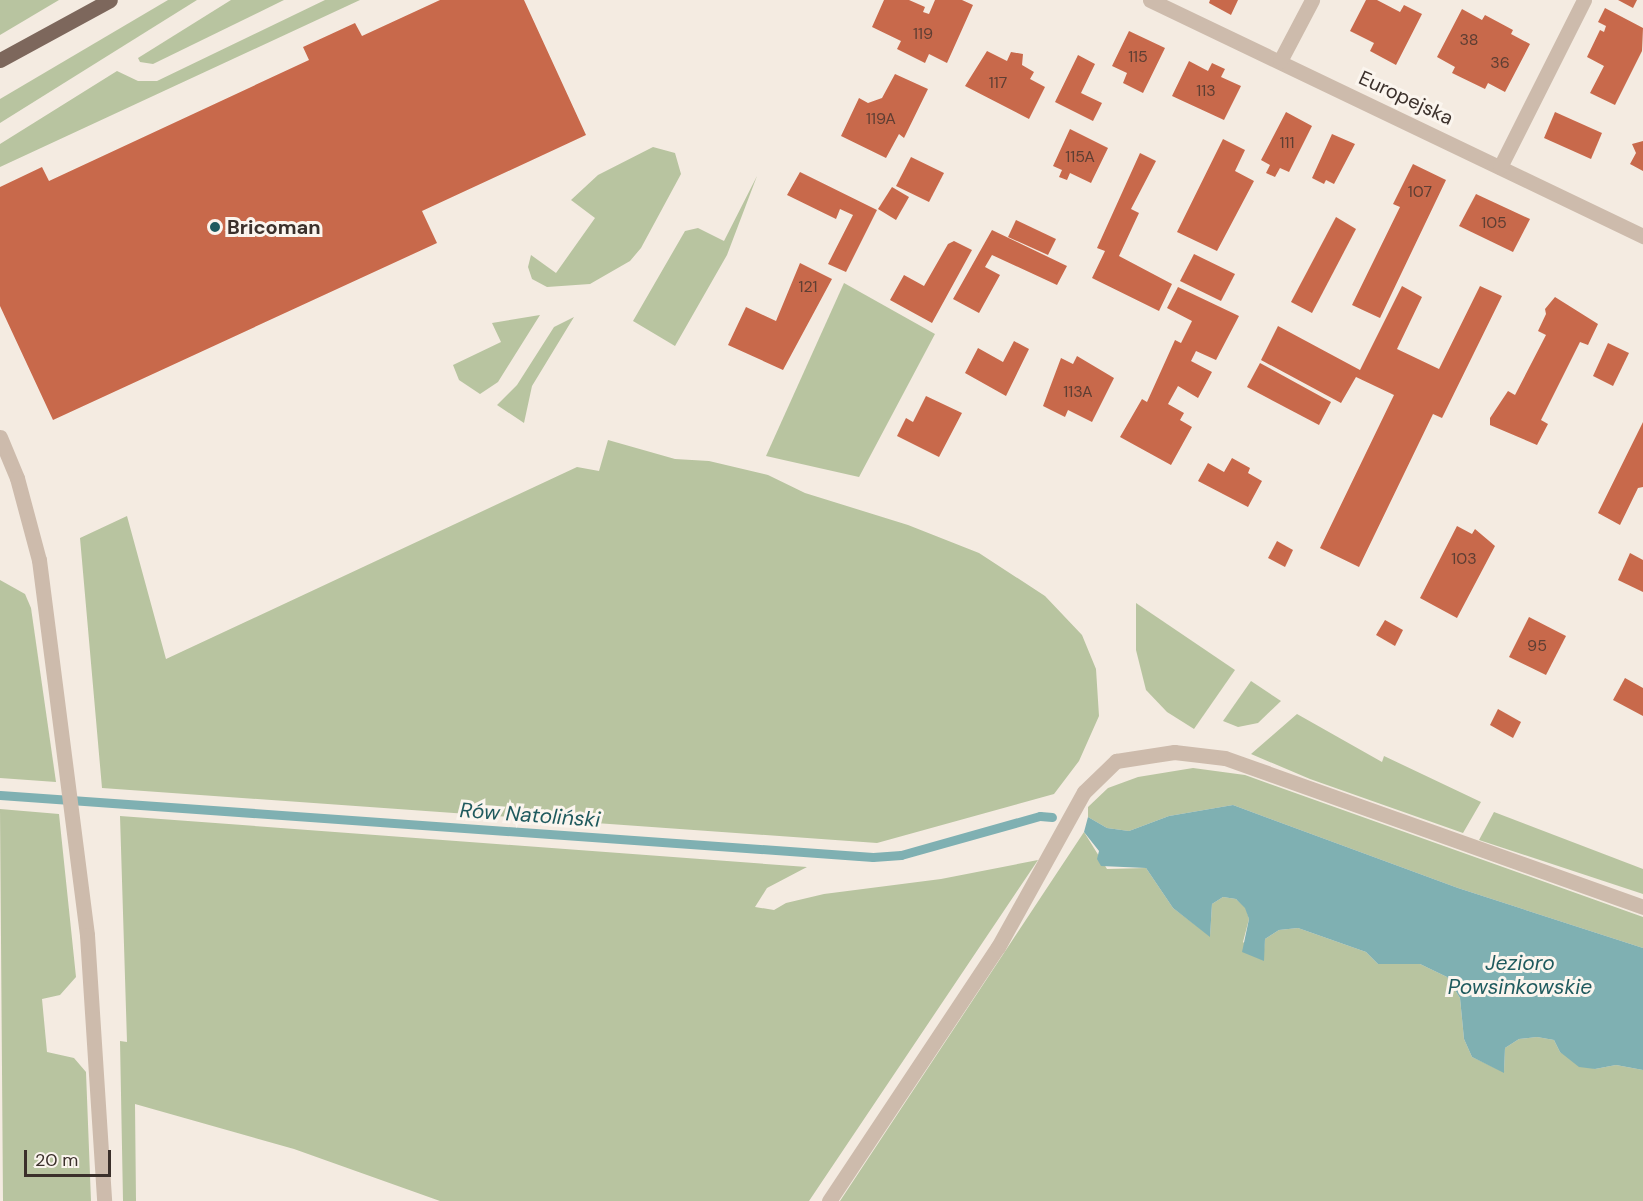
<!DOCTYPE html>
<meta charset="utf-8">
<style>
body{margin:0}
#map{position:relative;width:1643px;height:1201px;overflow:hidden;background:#f4ebe1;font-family:"DM Sans",sans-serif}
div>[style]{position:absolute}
.green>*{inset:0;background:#b8c4a0}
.water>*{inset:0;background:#7fb0b2}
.stream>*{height:9px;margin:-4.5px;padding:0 4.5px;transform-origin:4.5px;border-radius:4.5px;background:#7fb0b2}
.building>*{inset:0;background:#c8694b}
.minor>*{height:15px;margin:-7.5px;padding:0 7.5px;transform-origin:7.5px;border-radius:7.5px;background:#cdbbac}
.major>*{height:15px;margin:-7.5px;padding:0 7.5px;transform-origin:7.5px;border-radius:7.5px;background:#7d675c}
.dots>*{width:16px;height:16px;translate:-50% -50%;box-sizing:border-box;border:3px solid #fbf5ee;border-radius:50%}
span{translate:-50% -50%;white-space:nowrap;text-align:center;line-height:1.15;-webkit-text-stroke:6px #fbf5ee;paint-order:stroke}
.number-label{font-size:16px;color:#5e3e33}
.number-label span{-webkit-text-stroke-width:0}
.street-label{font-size:20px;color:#3b302b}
.poi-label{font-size:20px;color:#3b302b;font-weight:700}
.left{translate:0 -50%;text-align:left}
.water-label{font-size:21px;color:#1f5a5e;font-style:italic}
.scale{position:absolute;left:24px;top:1150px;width:87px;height:27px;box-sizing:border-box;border:3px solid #3b302b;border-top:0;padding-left:8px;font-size:18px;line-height:21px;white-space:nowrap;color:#3b302b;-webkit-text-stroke:4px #fbf5ee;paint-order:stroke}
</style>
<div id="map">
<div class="green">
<div style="clip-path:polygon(0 0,59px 0,0 35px)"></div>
<div style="clip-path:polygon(168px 0,197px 0,0 123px,0 99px)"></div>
<div style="clip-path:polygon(231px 0,284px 0,153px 64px,140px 62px,138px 58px)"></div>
<div style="clip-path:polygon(325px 0,360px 0,0 167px,0 144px,117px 71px,138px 81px,157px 81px)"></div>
<div style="clip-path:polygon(653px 147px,675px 153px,681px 174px,641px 248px,630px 261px,590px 284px,547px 287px,532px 279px,528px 267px,531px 255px,556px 273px,595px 218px,571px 200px,598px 175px)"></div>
<div style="clip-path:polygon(757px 176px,727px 255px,675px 346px,633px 321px,685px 231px,698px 228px,724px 241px)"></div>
<div style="clip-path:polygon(844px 283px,935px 334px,859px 477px,766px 456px)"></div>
<div style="clip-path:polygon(540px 315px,498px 382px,480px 394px,459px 380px,453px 365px,501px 342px,492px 323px)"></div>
<div style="clip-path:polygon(574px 317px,532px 386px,524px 423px,497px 405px,517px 385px,554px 327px)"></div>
<div style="clip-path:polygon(608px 440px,675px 459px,709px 461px,768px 475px,805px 493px,908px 525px,979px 553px,1045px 596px,1082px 635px,1096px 669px,1099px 716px,1079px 761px,1054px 794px,877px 843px,102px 788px,80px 538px,127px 516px,166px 659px,577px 467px,599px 471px)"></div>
<div style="clip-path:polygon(0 580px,25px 594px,31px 608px,56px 782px,0 778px)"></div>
<div style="clip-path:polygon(1136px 603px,1235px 670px,1194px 729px,1167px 712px,1146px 690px,1136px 650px)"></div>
<div style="clip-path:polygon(1251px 681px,1281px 701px,1258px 723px,1238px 727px,1223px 721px)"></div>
<div style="clip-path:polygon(1297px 714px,1382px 762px,1384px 756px,1481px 802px,1463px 833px,1310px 779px,1251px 754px)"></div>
<div style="clip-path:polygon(1193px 768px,1245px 775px,1643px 917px,1643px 948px,1458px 888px,1233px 805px,1169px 816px,1129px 831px,1107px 828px,1088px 817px,1088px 807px,1108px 788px,1138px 777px)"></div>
<div style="clip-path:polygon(0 809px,59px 814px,76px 977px,60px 995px,42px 999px,47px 1052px,74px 1058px,86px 1072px,91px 1201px,3px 1201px)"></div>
<div style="clip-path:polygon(1494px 812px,1643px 869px,1643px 894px,1479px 840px)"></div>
<div style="clip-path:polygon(120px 816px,807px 867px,767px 888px,755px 907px,774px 910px,786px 903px,824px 894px,941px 879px,1038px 860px,809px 1201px,440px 1201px,294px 1149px,135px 1104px,136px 1201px,123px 1201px,120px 1041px,127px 1042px)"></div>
<div style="clip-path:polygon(1084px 832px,1107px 869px,1146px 868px,1173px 908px,1210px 936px,1212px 904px,1223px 897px,1236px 899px,1246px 908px,1249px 919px,1243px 942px,1263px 960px,1265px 939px,1279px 930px,1298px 928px,1366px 952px,1378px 964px,1420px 964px,1447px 977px,1460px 998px,1464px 1039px,1472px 1057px,1504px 1072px,1505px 1048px,1519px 1039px,1537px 1037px,1554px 1040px,1560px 1052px,1595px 1069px,1616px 1065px,1643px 1070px,1643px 1201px,840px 1201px)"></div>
</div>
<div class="water">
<div style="clip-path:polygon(1233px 805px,1458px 888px,1643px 948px,1643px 1070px,1616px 1065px,1595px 1069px,1579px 1067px,1560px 1052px,1554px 1040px,1537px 1037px,1519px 1039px,1505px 1048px,1504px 1073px,1472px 1057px,1464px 1039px,1460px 998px,1447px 977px,1420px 964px,1378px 964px,1366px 952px,1298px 928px,1279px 930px,1265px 939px,1264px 961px,1242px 952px,1249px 919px,1245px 908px,1236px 899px,1223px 897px,1212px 904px,1210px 937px,1173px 908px,1146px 868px,1101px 866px,1097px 859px,1099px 851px,1084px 832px,1088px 817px,1107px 828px,1129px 831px,1169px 816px)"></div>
</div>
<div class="stream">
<div style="left:0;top:795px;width:875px;rotate:4.06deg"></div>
<div style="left:873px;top:857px;width:28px;rotate:-4deg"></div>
<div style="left:901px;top:855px;width:144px;rotate:-15.7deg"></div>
<div style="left:1040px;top:816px;width:12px;rotate:5deg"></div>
</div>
<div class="building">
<div style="clip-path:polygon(440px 0,524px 0,586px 135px,422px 211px,437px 243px,53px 420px,0 306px,0 187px,42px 167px,49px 181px,309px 60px,303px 47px,355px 23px,362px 36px)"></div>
<div style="clip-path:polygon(884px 0,909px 0,925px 7px,923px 12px,929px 14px,935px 0,962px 0,973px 5px,947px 63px,929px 54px,925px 63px,897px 49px,901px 41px,872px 27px)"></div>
<div style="clip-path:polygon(1210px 0,1238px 0,1231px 15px,1209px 3px)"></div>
<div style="clip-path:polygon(1366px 0,1377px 0,1400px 12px,1404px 5px,1422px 14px,1396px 65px,1370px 51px,1374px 43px,1350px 31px)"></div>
<div style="clip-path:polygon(1618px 0,1637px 0,1633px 8px)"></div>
<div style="clip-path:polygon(1605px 8px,1643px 28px,1642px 51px,1615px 105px,1590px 93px,1604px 66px,1587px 57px,1600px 30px,1604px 32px,1606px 26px,1598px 22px)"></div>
<div style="clip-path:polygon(1462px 9px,1482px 20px,1485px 15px,1513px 30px,1511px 34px,1530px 44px,1505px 92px,1488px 83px,1485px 89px,1452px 73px,1455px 67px,1437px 57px)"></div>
<div style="clip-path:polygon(1129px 31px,1165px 48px,1143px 93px,1123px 83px,1127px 73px,1112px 66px)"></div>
<div style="clip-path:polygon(987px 51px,1007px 61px,1011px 52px,1023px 54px,1022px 65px,1034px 72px,1030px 79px,1045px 87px,1029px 119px,965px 86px)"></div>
<div style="clip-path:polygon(1078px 55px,1095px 64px,1081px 93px,1102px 103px,1093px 121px,1055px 102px)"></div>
<div style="clip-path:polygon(1189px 61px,1208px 71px,1212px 63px,1225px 69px,1221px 77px,1241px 86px,1224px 120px,1172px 96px)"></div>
<div style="clip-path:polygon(895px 74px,928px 89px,904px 138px,899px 134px,886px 158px,841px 136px,859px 98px,868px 103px,882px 98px)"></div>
<div style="clip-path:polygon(1286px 112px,1312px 126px,1289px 172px,1280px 168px,1275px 177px,1266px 173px,1270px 165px,1261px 160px)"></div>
<div style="clip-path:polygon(1555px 112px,1602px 133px,1591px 159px,1544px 138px)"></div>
<div style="clip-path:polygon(1070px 129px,1108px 148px,1091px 183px,1070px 173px,1067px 180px,1059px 177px,1062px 170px,1053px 166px)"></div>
<div style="clip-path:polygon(1332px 134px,1355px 144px,1334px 184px,1326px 180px,1324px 184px,1312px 178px)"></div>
<div style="clip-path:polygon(1223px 139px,1245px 150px,1235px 171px,1254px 181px,1217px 251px,1177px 232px)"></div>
<div style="clip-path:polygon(1643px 141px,1643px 171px,1630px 164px,1636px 153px,1632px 144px)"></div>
<div style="clip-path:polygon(1140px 153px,1156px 161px,1131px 209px,1139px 213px,1119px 256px,1172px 284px,1159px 311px,1092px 278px,1105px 251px,1097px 248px)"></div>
<div style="clip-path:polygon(911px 157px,944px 173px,929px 202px,896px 186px)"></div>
<div style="clip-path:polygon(1413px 164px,1446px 180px,1380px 318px,1352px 305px,1400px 207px,1393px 204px)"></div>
<div style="clip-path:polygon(800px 172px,877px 210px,846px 272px,828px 264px,853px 215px,840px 209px,836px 219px,787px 195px)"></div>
<div style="clip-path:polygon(892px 187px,909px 197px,896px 220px,878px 209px)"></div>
<div style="clip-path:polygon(1476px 194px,1530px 219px,1513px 252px,1459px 226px)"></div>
<div style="clip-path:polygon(1336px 217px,1356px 229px,1312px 313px,1291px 302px)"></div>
<div style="clip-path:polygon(1016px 220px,1056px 239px,1048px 255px,1008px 237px)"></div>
<div style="clip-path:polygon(992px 230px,1067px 266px,1057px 285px,992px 255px,985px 267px,1000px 275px,979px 313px,953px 299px)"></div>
<div style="clip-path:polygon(954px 241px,972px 250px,932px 323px,890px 300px,904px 275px,924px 286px,948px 244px)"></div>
<div style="clip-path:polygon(1194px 254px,1235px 274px,1221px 301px,1180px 281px)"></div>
<div style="clip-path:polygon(800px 263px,832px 279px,783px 370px,728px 345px,746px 307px,776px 321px)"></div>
<div style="clip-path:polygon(1402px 286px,1422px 297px,1397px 349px,1439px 369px,1480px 286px,1502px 296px,1442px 418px,1433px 414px,1359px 567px,1320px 548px,1394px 395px,1356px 377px,1341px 403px,1261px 360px,1278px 326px,1360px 370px)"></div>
<div style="clip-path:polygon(1178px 287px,1239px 316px,1216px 360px,1196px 351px,1191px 361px,1212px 372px,1198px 398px,1178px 386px,1168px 404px,1184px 413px,1180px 420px,1192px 427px,1171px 465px,1120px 437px,1142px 399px,1147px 402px,1175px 340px,1181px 343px,1192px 321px,1167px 308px)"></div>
<div style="clip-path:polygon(1555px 297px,1598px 324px,1588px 345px,1580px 342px,1541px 420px,1548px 424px,1537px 445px,1490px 425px,1490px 418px,1508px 391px,1515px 395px,1546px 335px,1538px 331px,1546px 314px,1545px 309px)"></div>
<div style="clip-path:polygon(1014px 341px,1029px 349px,1006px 396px,965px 373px,978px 348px,1003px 362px)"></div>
<div style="clip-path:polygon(1608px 343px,1629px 353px,1613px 386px,1593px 376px)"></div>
<div style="clip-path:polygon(1077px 356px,1114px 378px,1092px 422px,1068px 410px,1065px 417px,1043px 406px,1061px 358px,1073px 364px)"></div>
<div style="clip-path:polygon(1260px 363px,1331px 402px,1319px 425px,1247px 387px)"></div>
<div style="clip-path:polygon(926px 396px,962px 413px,939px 457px,897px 436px,906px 418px,913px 422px)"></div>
<div style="clip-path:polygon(1643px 422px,1643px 487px,1638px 488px,1620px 525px,1598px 513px)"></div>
<div style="clip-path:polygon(1232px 458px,1250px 468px,1248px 473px,1262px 481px,1248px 507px,1198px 481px,1208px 463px,1224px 472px)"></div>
<div style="clip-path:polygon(1457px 526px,1472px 534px,1475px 529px,1495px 546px,1457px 618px,1420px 598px)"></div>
<div style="clip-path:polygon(1277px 541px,1293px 550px,1285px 567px,1268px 558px)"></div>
<div style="clip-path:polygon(1630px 553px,1643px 560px,1643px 592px,1618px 580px)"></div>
<div style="clip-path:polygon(1529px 617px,1566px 636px,1546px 675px,1509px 657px)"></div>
<div style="clip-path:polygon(1385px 620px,1403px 630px,1395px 646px,1376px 635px)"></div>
<div style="clip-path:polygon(1625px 678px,1643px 688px,1643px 716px,1613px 700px)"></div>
<div style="clip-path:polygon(1498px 709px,1521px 722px,1513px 738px,1490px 725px)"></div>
</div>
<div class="minor">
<div style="left:1150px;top:0;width:547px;rotate:25.58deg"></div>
<div style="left:1280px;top:61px;width:69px;rotate:-62.3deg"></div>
<div style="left:1500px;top:167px;width:187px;rotate:-63.3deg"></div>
<div style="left:0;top:437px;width:44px;rotate:67.5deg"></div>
<div style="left:17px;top:478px;width:85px;rotate:75deg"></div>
<div style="left:39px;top:560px;width:378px;rotate:82.7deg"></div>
<div style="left:87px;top:935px;width:267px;rotate:86.3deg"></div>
<div style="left:829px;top:1201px;width:305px;rotate:-56.4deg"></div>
<div style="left:998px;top:947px;width:177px;rotate:-61deg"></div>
<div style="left:1084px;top:792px;width:45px;rotate:-44.1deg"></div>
<div style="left:1116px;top:761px;width:59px;rotate:-8.8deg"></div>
<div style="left:1174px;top:752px;width:51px;rotate:6.7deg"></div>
<div style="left:1225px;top:758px;width:444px;rotate:19.6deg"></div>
</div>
<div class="major">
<div style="left:0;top:60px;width:125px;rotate:-28.6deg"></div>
</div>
<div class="dots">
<div style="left:215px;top:227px;background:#1f5a5e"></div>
</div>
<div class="number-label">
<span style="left:923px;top:34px">119</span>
<span style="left:1469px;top:40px">38</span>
<span style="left:1138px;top:57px">115</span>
<span style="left:1500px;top:63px">36</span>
<span style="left:998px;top:83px">117</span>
<span style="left:1206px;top:91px">113</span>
<span style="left:881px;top:119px">119A</span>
<span style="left:1287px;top:143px">111</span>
<span style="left:1080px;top:157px">115A</span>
<span style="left:1420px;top:192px">107</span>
<span style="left:1494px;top:223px">105</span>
<span style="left:808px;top:287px">121</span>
<span style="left:1078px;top:392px">113A</span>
<span style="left:1464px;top:559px">103</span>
<span style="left:1537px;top:646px">95</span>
</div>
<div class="street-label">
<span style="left:1406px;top:98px;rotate:25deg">Europejska</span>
</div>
<div class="poi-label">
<span class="left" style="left:227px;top:227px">Bricoman</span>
</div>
<div class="water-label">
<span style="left:530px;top:815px;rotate:4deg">Rów Natoliński</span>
<span style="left:1520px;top:975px">Jezioro<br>Powsinkowskie</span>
</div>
<div class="scale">20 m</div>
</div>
